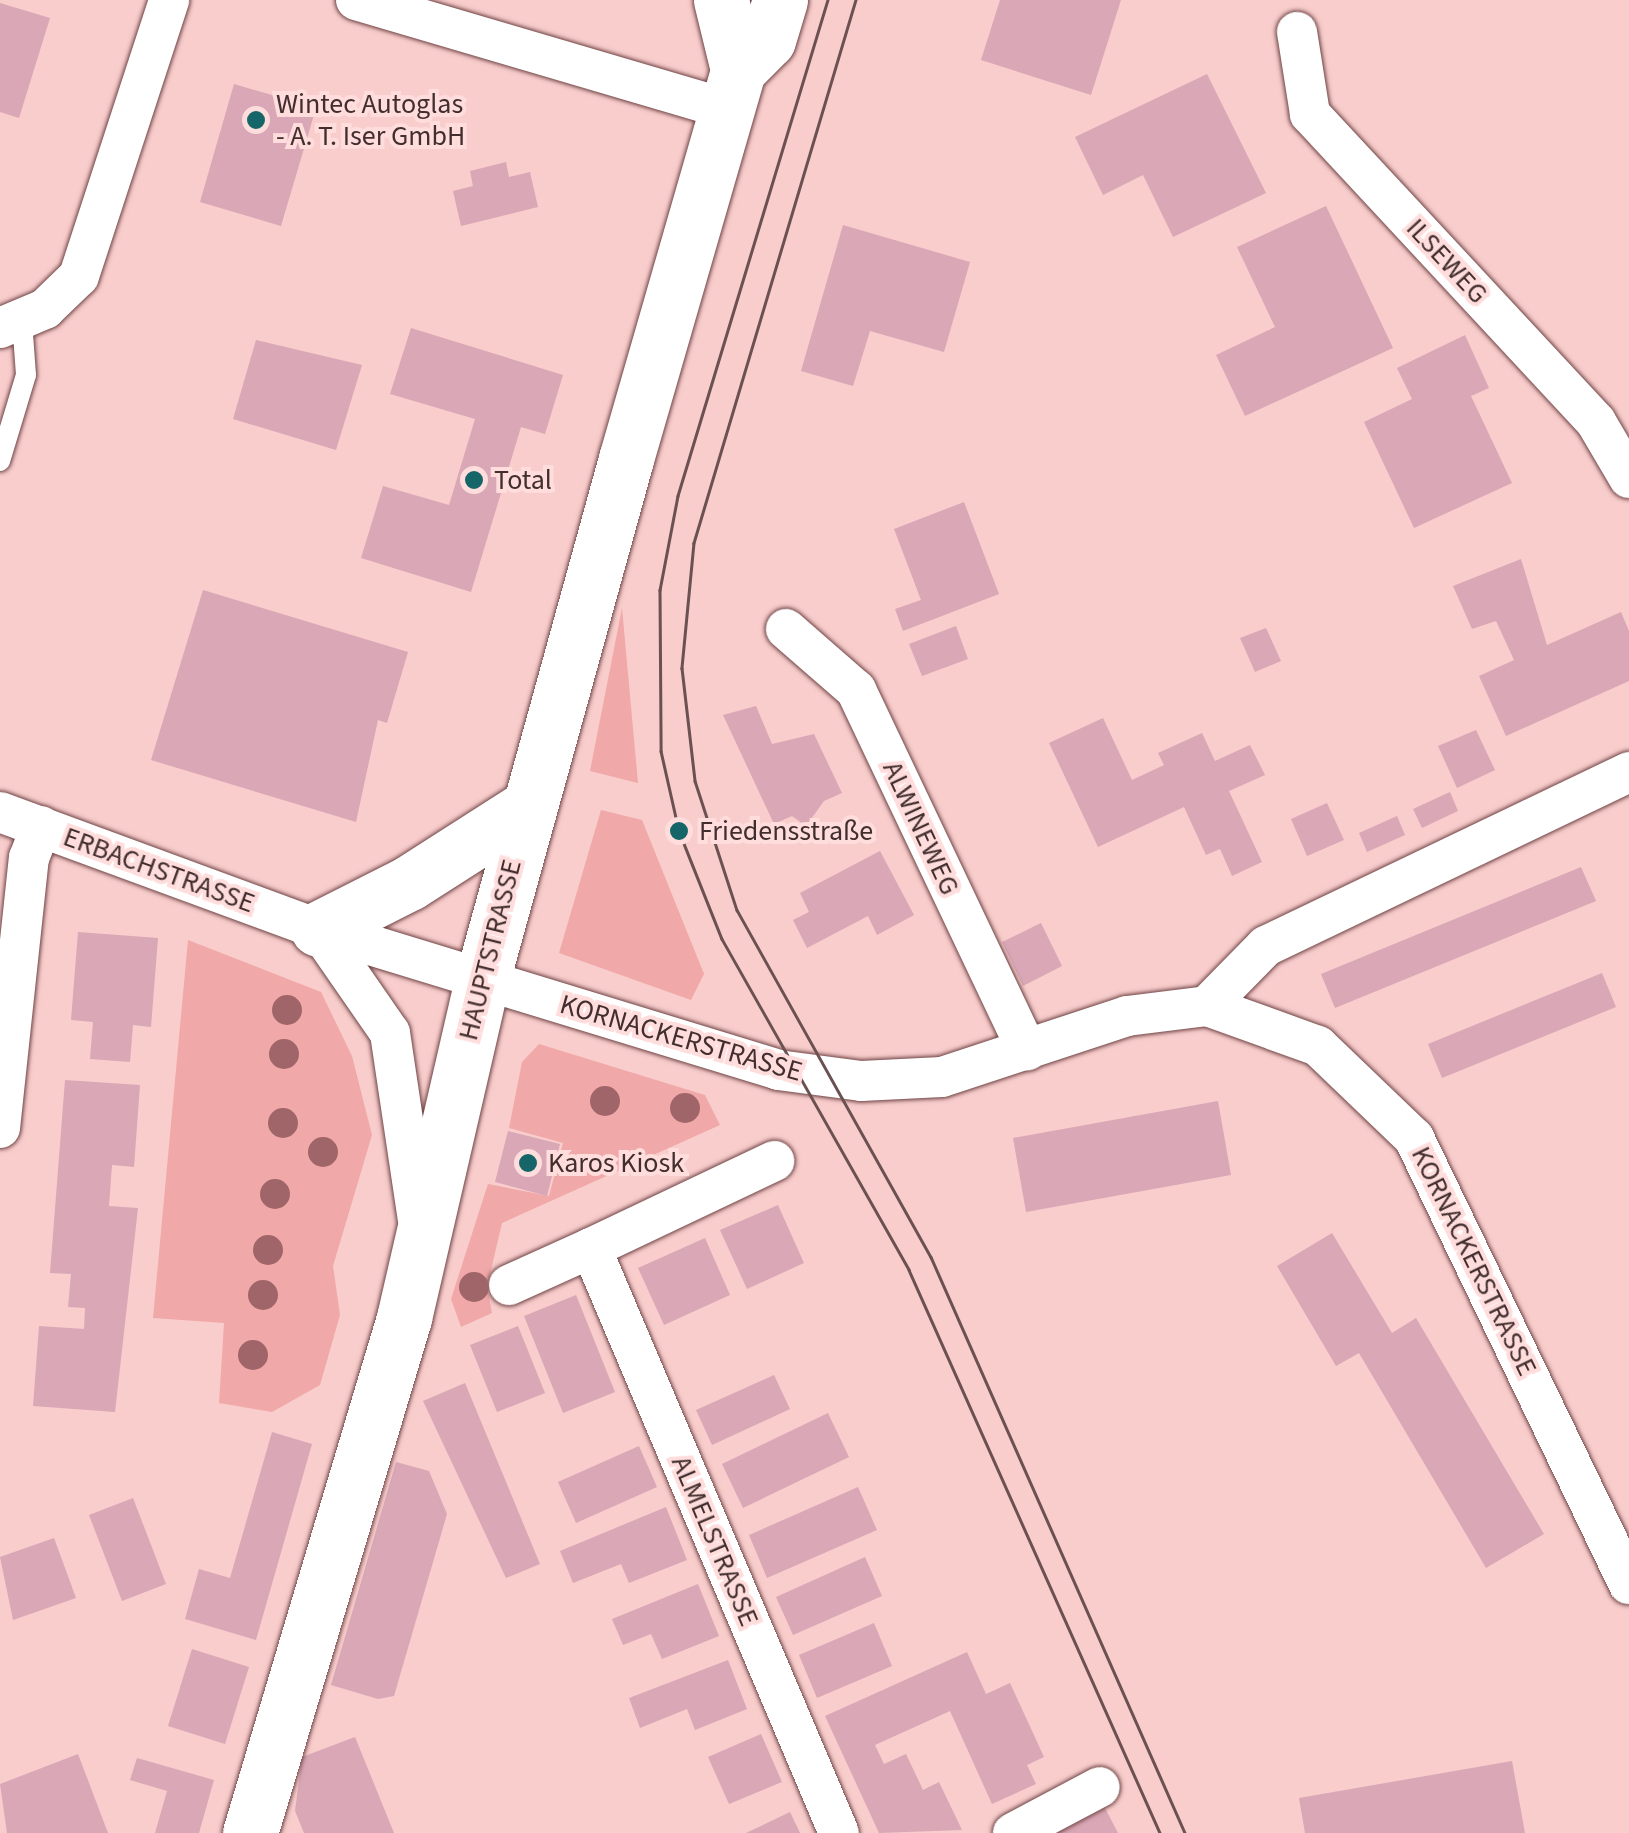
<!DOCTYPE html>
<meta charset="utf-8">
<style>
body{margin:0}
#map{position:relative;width:1629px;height:1833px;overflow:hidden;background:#f8cdcc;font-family:"Source Sans 3",sans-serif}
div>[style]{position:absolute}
.green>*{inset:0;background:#f1a8a8}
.building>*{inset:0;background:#d9a7b6}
.roads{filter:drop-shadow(0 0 2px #6f4344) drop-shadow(0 0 2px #6f4344)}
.service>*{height:20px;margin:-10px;padding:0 10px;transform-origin:10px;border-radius:10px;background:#fff}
.minor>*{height:40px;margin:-20px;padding:0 20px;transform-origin:20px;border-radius:20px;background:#fff}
.secondary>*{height:55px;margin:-27.5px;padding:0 27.5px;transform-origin:27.5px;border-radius:27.5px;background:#fff}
.tram>*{height:2.5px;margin:-1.25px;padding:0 1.25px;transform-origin:1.25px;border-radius:1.25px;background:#6b5151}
.trees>*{width:30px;height:30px;margin:-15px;border-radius:50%;background:#9f6569}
.dots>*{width:28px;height:28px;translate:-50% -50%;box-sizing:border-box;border:5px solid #fedddc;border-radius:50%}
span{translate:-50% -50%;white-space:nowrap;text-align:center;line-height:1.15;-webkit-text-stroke:8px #fedddc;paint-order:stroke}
.poi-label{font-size:28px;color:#422e2e}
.left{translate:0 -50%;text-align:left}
.street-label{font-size:28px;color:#422e2e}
</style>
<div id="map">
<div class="green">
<div style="clip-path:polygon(622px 608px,638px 783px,590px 771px)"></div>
<div style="clip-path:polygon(601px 810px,642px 820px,704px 974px,691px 1000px,559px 953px)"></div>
<div style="clip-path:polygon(188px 940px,321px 992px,352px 1056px,372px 1135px,333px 1266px,340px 1315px,320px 1385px,272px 1412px,219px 1403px,224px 1323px,153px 1318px)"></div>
<div style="clip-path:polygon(539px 1044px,705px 1095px,720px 1125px,502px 1223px,487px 1287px,492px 1313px,461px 1327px,451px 1299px,488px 1184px,549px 1196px,563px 1143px,509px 1128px,522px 1062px)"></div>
</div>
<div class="building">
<div style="clip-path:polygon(1000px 0,1121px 0,1091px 95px,981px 60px)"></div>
<div style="clip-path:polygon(0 3px,50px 18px,19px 118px,0 112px)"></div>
<div style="clip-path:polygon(1207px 74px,1266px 193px,1173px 237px,1143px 175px,1103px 195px,1075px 137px)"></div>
<div style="clip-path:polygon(234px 84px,316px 108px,281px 226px,200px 202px)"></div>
<div style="clip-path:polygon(506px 162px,509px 177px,530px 172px,538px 207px,461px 226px,453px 191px,473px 186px,470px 171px)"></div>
<div style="clip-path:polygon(1326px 206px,1393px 348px,1245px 416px,1216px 355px,1275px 327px,1237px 247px)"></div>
<div style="clip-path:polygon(843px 225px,970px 262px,944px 352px,870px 331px,853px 386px,801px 371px)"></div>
<div style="clip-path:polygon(411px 328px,563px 375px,545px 434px,521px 427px,471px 592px,361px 558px,383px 486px,449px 505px,475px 419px,390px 394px)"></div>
<div style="clip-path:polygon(1465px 335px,1489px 388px,1471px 396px,1512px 483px,1414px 528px,1364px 422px,1412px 399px,1397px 368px)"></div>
<div style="clip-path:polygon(256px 340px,362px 365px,336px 450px,233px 419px)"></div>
<div style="clip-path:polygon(964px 502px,999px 594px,903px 631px,895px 609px,921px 600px,894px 529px)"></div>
<div style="clip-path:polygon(1521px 559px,1547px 645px,1621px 612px,1629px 631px,1629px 681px,1506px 736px,1479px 676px,1514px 660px,1496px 621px,1472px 629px,1453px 586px)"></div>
<div style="clip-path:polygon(203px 590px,408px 652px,387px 723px,378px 720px,356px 822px,151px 760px)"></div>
<div style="clip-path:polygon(956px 626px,968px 659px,922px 676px,909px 644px)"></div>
<div style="clip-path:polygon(1266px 628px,1281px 661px,1255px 672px,1240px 638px)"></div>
<div style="clip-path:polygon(756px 706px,772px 744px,814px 734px,842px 793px,824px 801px,806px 826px,792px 816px,774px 824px,723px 715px)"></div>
<div style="clip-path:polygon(1103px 718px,1132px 780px,1164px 765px,1158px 753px,1202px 733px,1215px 761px,1250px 745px,1265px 775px,1229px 791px,1262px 862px,1232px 876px,1220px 849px,1206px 855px,1184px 807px,1098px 847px,1049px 743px)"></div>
<div style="clip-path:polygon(1476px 730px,1495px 770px,1457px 788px,1438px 746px)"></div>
<div style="clip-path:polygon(1450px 792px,1458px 811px,1422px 828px,1413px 809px)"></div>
<div style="clip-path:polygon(1327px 803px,1344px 840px,1307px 856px,1291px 819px)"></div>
<div style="clip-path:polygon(1397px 816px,1405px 835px,1367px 852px,1359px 833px)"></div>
<div style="clip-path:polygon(880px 851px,914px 915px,877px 935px,868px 916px,807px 948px,793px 920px,809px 912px,800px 893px)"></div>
<div style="clip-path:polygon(1581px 867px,1596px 901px,1335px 1008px,1321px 974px)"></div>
<div style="clip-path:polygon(1041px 923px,1062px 966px,1023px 986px,1002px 942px)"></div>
<div style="clip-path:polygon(78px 932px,158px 938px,151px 1027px,133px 1025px,130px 1062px,90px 1059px,93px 1022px,71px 1020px)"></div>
<div style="clip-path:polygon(1602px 973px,1616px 1007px,1442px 1078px,1428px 1044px)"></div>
<div style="clip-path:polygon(65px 1080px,140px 1085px,134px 1167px,112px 1165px,109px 1206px,138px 1208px,115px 1412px,33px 1406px,39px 1326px,84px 1329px,85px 1308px,68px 1307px,71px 1274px,50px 1273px)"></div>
<div style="clip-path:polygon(1218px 1101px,1231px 1175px,1026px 1212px,1013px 1138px)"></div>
<div style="clip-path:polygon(508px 1131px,560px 1144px,547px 1196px,495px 1182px)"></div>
<div style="clip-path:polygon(778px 1205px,804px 1263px,747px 1289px,720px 1230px)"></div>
<div style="clip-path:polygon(1332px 1233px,1392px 1333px,1416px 1318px,1544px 1534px,1486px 1568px,1359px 1353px,1336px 1366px,1277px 1266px)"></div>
<div style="clip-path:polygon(705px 1238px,730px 1295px,664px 1325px,638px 1268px)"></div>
<div style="clip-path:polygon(576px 1295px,615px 1392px,563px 1413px,524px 1316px)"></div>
<div style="clip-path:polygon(518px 1326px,545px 1393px,497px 1412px,470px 1345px)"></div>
<div style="clip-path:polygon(774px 1375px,790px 1409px,712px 1445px,696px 1410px)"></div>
<div style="clip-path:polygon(465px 1383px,540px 1564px,506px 1578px,423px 1401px)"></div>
<div style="clip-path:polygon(828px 1413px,849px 1457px,743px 1508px,722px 1464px)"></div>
<div style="clip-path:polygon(272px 1432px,312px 1444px,256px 1640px,185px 1619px,199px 1569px,230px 1578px)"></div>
<div style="clip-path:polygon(639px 1446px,657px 1487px,576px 1523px,558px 1482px)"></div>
<div style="clip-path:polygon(396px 1462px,429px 1471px,447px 1514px,394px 1696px,378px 1699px,331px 1685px)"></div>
<div style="clip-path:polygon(858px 1487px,877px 1530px,767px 1578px,749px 1535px)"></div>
<div style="clip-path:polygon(133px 1498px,166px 1584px,122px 1601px,89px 1515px)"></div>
<div style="clip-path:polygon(666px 1507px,687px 1560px,629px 1583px,621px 1564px,573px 1583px,560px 1551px)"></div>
<div style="clip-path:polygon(54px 1538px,76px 1598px,13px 1620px,0 1557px)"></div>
<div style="clip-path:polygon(865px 1557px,882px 1596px,793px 1635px,776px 1597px)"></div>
<div style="clip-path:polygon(698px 1584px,719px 1636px,662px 1659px,651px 1634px,623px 1645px,612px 1619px)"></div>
<div style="clip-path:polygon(874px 1623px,892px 1666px,817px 1698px,799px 1655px)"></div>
<div style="clip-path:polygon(192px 1649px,249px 1667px,225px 1744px,168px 1726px)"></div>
<div style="clip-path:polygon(967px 1652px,986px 1694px,1010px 1683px,1044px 1757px,1027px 1765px,1036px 1784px,992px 1804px,950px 1711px,875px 1745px,884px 1764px,906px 1754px,923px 1790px,939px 1782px,962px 1830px,879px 1833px,825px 1716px)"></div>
<div style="clip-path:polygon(728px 1660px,747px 1709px,695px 1730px,687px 1709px,640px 1728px,629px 1698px)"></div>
<div style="clip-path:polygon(761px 1734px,782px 1782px,729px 1804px,708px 1757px)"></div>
<div style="clip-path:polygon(355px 1737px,394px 1833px,304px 1833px,295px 1811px,302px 1757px)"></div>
<div style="clip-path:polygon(78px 1754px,108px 1833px,7px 1833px,0 1784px)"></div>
<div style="clip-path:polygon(137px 1758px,214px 1780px,199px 1833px,155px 1833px,167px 1791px,130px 1780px)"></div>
<div style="clip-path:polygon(1512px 1761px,1525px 1833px,1305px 1833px,1299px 1798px)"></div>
<div style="clip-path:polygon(1105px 1808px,1118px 1833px,1057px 1833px)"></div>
<div style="clip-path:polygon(790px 1812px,800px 1833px,746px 1833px,767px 1823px)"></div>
</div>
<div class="roads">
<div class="service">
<div style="left:0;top:461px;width:90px;rotate:-73.2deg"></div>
<div style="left:26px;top:375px;width:54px;rotate:-94.2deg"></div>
</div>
<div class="minor">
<div style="left:356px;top:0;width:387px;rotate:16.4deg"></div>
<div style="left:1297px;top:32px;width:83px;rotate:81deg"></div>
<div style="left:1310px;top:114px;width:420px;rotate:47.1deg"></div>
<div style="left:1596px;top:422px;width:65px;rotate:59.5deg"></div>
<div style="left:0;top:328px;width:49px;rotate:-22.9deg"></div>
<div style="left:45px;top:309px;width:47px;rotate:-44.1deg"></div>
<div style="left:79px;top:276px;width:290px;rotate:-71.9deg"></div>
<div style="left:786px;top:629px;width:93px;rotate:41.1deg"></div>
<div style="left:856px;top:690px;width:399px;rotate:64.6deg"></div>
<div style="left:0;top:812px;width:339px;rotate:20.2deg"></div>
<div style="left:318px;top:929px;width:481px;rotate:17deg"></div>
<div style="left:778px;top:1070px;width:84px;rotate:7.5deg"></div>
<div style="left:861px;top:1081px;width:81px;rotate:-2.8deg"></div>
<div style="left:942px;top:1077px;width:195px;rotate:-18.2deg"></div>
<div style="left:1127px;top:1016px;width:81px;rotate:-7.1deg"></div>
<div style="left:1207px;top:1006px;width:118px;rotate:19.8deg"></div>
<div style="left:1318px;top:1046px;width:133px;rotate:43.8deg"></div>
<div style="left:1414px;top:1138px;width:495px;rotate:64.3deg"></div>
<div style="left:318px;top:929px;width:126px;rotate:55.3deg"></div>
<div style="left:390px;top:1033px;width:189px;rotate:81.5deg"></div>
<div style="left:1207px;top:1006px;width:84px;rotate:-45.5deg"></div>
<div style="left:1266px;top:946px;width:403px;rotate:-25.6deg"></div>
<div style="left:0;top:1128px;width:272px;rotate:-83.9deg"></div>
<div style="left:29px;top:858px;width:34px;rotate:-69deg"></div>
<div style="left:591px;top:1248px;width:203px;rotate:-25.4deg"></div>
<div style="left:509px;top:1285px;width:90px;rotate:-24.3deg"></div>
<div style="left:591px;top:1248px;width:635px;rotate:67.03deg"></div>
<div style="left:1013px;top:1833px;width:98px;rotate:-27.9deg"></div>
</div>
<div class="secondary">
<div style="left:721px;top:0;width:72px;rotate:76.3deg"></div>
<div style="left:318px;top:929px;width:102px;rotate:-26.8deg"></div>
<div style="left:409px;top:883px;width:141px;rotate:-32.6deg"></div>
<div style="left:250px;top:1833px;width:538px;rotate:-73.35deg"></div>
<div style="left:404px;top:1318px;width:347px;rotate:-77deg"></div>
<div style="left:482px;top:980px;width:541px;rotate:-74.55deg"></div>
<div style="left:626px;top:459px;width:405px;rotate:-73.9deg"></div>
<div style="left:738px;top:70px;width:42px;rotate:-45deg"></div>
<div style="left:768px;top:40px;width:42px;rotate:-73.3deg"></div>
</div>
</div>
<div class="tram">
<div style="left:828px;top:0;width:518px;rotate:106.83deg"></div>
<div style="left:678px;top:496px;width:96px;rotate:100.8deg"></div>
<div style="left:660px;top:590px;width:161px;rotate:89.6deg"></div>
<div style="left:661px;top:751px;width:82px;rotate:77.3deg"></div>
<div style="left:679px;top:831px;width:116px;rotate:68.3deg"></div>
<div style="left:722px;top:939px;width:380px;rotate:60.5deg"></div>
<div style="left:909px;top:1270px;width:616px;rotate:65.97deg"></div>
<div style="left:856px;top:0;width:567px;rotate:106.61deg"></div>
<div style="left:694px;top:543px;width:126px;rotate:95.5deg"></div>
<div style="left:682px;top:668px;width:114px;rotate:83.4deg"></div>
<div style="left:695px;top:781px;width:136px;rotate:72deg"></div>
<div style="left:737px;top:910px;width:398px;rotate:60.8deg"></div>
<div style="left:931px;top:1257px;width:630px;rotate:66.2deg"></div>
</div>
<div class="trees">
<div style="left:287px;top:1010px"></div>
<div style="left:284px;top:1054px"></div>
<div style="left:605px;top:1101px"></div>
<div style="left:685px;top:1108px"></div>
<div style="left:283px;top:1123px"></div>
<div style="left:323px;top:1152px"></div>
<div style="left:275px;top:1194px"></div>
<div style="left:268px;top:1250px"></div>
<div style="left:474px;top:1287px"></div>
<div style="left:263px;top:1295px"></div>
<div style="left:253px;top:1355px"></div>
</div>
<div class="dots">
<div style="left:256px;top:120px;background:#166568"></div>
<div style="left:474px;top:480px;background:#166568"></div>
<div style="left:679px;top:831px;background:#166568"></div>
<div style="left:528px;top:1163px;background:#166568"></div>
</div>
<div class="poi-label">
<span class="left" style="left:276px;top:120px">Wintec Autoglas<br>- A. T. Iser GmbH</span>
<span class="left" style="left:494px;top:480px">Total</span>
<span class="left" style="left:699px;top:831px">Friedensstraße</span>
<span class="left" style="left:548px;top:1163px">Karos Kiosk</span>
</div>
<div class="street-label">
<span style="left:1447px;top:261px;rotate:47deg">ILSEWEG</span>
<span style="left:921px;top:828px;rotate:65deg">ALWINEWEG</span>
<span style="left:159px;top:870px;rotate:20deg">ERBACHSTRASSE</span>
<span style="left:490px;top:950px;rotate:-76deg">HAUPTSTRASSE</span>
<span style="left:681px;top:1038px;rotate:16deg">KORNACKERSTRASSE</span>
<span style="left:1474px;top:1261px;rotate:64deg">KORNACKERSTRASSE</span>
<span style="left:715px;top:1541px;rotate:67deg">ALMELSTRASSE</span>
</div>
</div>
